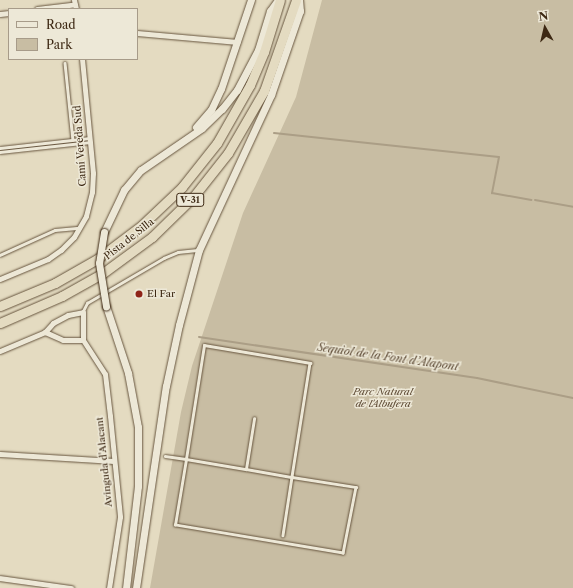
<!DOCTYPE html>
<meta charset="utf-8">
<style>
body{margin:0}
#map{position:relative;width:573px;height:588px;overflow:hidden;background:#e4dbc1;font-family:"Libre Caslon Text",serif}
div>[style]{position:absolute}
.green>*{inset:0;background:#c8bda3}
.stream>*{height:2px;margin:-1px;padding:0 1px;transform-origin:1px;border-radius:1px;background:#ab9e86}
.roads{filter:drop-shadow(0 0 1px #67553e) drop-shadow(0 0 1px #67553e)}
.lane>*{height:2.5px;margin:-1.25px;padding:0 1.25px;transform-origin:1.25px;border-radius:1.25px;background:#ede8d7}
.street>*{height:5px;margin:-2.5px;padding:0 2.5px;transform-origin:2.5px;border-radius:2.5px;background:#ede8d7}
.secondary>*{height:7px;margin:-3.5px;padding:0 3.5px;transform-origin:3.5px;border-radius:3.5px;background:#ede8d7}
.highway>*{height:9px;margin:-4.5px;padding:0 4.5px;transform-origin:4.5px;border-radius:4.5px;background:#e4dbc1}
.bridges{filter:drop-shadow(0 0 1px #3d2813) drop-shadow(0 0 1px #3d2813)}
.secondary-bridge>*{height:7px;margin:-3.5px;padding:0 3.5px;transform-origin:3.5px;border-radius:3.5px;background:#ede8d7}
.dots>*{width:11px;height:11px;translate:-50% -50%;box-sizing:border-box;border:2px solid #ede8d7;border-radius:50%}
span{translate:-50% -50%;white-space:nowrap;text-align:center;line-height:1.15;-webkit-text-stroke:3px #ede8d7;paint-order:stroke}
.shield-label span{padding:1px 3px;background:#ede8d7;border:1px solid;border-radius:3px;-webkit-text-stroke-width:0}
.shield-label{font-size:9px;color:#3d2813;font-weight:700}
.street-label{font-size:10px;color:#3d2813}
.poi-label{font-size:10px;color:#3d2813}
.left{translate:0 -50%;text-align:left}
.park-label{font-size:10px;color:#604d37;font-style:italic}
.water-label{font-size:11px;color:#5e4b36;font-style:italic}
.legend{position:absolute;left:8px;top:8px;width:130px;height:52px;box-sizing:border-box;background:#ede8d7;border:1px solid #a79b89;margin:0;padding:5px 7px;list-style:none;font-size:12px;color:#3d2813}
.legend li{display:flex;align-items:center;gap:8px;height:20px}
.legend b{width:20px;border:1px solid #a79b89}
.north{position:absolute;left:525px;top:8px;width:40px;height:40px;-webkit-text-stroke:3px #ede8d7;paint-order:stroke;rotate:352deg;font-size:11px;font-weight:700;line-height:16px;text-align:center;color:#3d2813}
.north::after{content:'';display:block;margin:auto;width:14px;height:18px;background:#3d2813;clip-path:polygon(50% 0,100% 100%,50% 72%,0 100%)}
</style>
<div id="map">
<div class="green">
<div style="clip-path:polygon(322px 0,573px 0,573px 588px,150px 588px,181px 412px,192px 366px,243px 213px,296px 97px)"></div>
</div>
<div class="stream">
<div style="left:274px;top:133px;width:226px;rotate:6.1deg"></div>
<div style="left:499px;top:157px;width:37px;rotate:101deg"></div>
<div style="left:492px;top:193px;width:40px;rotate:10deg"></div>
<div style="left:535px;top:200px;width:39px;rotate:10deg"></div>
<div style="left:199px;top:337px;width:281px;rotate:8.4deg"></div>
<div style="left:477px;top:378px;width:98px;rotate:11.8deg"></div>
</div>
<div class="roads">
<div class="lane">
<div style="left:65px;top:63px;width:77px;rotate:84.1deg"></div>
<div style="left:0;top:148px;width:90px;rotate:-6.4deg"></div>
<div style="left:0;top:152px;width:91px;rotate:-6.3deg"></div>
<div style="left:0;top:255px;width:60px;rotate:-24.4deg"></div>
<div style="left:55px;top:230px;width:24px;rotate:-5deg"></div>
<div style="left:83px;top:311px;width:9px;rotate:-63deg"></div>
<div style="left:87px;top:303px;width:89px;rotate:-30.3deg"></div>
<div style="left:164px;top:258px;width:15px;rotate:-23deg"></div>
<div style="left:178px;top:252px;width:19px;rotate:-6deg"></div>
<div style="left:165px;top:456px;width:21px;rotate:8deg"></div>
<div style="left:186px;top:459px;width:61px;rotate:9.5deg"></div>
<div style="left:246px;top:469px;width:47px;rotate:9.9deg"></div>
<div style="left:292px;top:477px;width:65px;rotate:8.9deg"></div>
<div style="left:356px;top:487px;width:67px;rotate:101.1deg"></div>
<div style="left:343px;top:553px;width:170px;rotate:-170.5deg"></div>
<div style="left:175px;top:525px;width:67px;rotate:-80.5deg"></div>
<div style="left:186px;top:459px;width:115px;rotate:-81deg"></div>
<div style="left:204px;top:345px;width:108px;rotate:9.6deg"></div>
<div style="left:310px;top:363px;width:115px;rotate:99deg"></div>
<div style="left:292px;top:477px;width:59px;rotate:98.8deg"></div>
<div style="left:246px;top:469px;width:51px;rotate:-80.9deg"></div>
</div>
<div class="street">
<div style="left:74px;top:0;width:9px;rotate:77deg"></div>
<div style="left:37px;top:9px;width:38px;rotate:-7deg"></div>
<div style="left:0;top:14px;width:9px;rotate:-6deg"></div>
<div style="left:137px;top:33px;width:101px;rotate:5.1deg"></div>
<div style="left:0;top:279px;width:52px;rotate:-22.6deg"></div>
<div style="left:48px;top:259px;width:16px;rotate:-35deg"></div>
<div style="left:61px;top:250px;width:18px;rotate:-45deg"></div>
<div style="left:74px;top:237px;width:24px;rotate:-60deg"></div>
<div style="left:86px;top:216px;width:25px;rotate:-76deg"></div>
<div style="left:92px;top:192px;width:19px;rotate:-87deg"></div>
<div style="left:93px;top:173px;width:115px;rotate:-95.5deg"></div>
<div style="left:83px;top:312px;width:28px;rotate:90deg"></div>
<div style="left:83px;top:340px;width:20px;rotate:180deg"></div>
<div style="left:63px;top:340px;width:20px;rotate:-156deg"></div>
<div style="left:45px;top:332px;width:12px;rotate:-48deg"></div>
<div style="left:53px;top:323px;width:17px;rotate:-28deg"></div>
<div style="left:68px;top:315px;width:15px;rotate:-11deg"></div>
<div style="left:83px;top:340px;width:40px;rotate:57.1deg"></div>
<div style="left:105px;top:374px;width:42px;rotate:83.2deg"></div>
<div style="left:110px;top:416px;width:101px;rotate:84.3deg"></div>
<div style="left:120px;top:517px;width:72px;rotate:98.8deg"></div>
<div style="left:0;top:351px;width:49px;rotate:-22.9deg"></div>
<div style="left:0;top:454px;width:114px;rotate:3.5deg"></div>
<div style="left:0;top:578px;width:72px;rotate:8deg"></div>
</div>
<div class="secondary">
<div style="left:196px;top:127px;width:23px;rotate:-49deg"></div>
<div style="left:211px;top:110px;width:23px;rotate:-65deg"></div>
<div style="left:221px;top:89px;width:94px;rotate:-71.4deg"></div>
<div style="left:104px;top:232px;width:47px;rotate:-64.5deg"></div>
<div style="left:124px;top:190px;width:26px;rotate:-50deg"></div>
<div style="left:141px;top:170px;width:74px;rotate:-34.5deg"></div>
<div style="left:202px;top:128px;width:28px;rotate:-44deg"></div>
<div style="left:222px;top:109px;width:24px;rotate:-52deg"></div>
<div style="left:237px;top:90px;width:45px;rotate:-62.3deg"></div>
<div style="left:258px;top:50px;width:41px;rotate:-72.9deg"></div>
<div style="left:270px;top:11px;width:14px;rotate:-54deg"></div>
<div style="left:106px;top:306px;width:71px;rotate:71.8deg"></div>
<div style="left:128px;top:373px;width:55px;rotate:79.5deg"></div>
<div style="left:138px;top:427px;width:59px;rotate:90deg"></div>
<div style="left:138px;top:486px;width:103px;rotate:96.7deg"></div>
<div style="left:136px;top:588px;width:204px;rotate:-81.6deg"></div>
<div style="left:166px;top:386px;width:62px;rotate:-78deg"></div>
<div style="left:179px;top:325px;width:78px;rotate:-75.1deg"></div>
<div style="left:199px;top:250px;width:171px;rotate:-65.1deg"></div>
<div style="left:271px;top:95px;width:89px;rotate:-71deg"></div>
<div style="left:300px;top:11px;width:11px;rotate:-95deg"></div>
</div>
<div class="highway">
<div style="left:0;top:306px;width:60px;rotate:-22.7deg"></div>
<div style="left:55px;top:283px;width:48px;rotate:-29.7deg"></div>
<div style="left:97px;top:259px;width:56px;rotate:-37.1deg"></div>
<div style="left:142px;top:225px;width:55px;rotate:-43.5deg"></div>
<div style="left:182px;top:187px;width:56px;rotate:-51.5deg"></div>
<div style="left:217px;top:143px;width:67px;rotate:-60.4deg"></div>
<div style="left:250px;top:85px;width:36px;rotate:-67deg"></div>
<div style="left:264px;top:52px;width:54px;rotate:-72.9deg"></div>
<div style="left:0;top:323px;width:68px;rotate:-23.5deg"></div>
<div style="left:62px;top:296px;width:47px;rotate:-29.3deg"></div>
<div style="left:103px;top:273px;width:61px;rotate:-36.3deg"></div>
<div style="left:152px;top:237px;width:59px;rotate:-44.3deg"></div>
<div style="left:194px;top:196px;width:55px;rotate:-51.7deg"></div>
<div style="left:228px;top:153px;width:72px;rotate:-59.9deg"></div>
<div style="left:264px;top:91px;width:96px;rotate:-70.6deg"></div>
</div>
</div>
<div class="bridges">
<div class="secondary-bridge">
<div style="left:104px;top:232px;width:31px;rotate:99deg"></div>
<div style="left:99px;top:263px;width:44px;rotate:80.8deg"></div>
</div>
</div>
<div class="dots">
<div style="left:139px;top:294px;background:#8f2418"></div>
</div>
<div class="shield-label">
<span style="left:190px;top:200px">V-31</span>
</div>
<div class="street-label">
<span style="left:80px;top:146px;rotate:-94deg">Camí Vereda Sud</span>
<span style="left:129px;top:239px;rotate:-38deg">Pista de Silla</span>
<span style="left:104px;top:462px;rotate:-96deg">Avinguda d'Alacant</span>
</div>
<div class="poi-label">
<span class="left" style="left:147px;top:294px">El Far</span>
</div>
<div class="park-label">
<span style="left:383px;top:397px">Parc Natural<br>de l'Albufera</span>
</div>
<div class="water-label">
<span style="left:388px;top:357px;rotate:8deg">Sequiol de la Font d’Alapont</span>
</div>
<ul class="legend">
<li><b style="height:5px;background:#ede8d7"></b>Road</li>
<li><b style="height:11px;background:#c8bda3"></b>Park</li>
</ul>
<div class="north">N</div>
</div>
